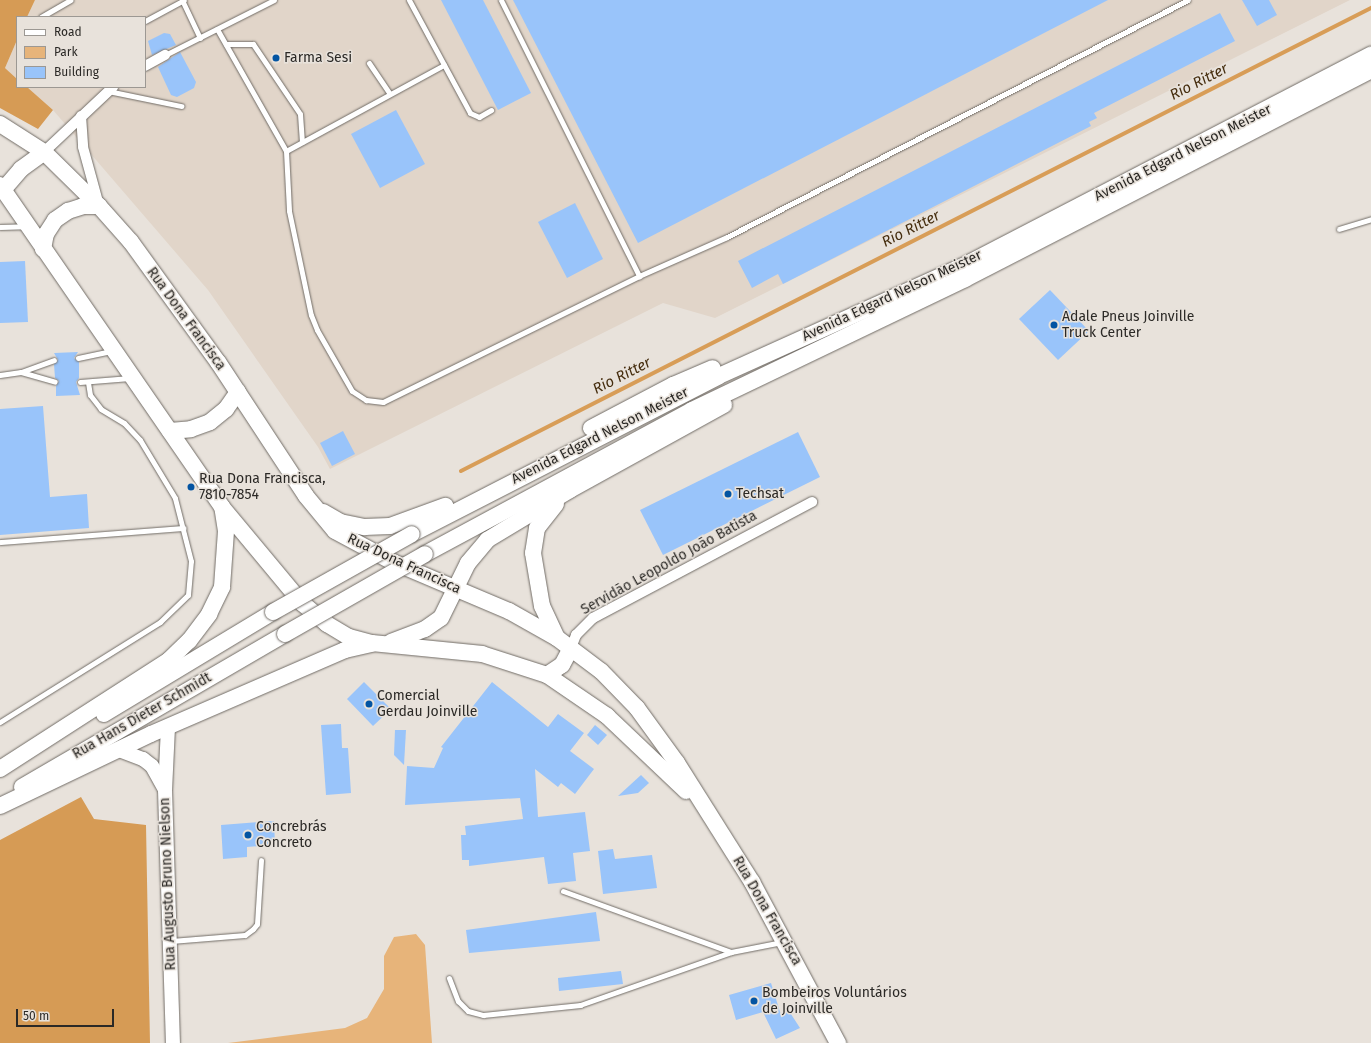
<!DOCTYPE html>
<meta charset="utf-8">
<style>
body{margin:0}
#map{position:relative;width:1371px;height:1043px;overflow:hidden;background:#e8e2db;font-family:"Fira Sans",sans-serif}
div>[style]{position:absolute}
.built>*{inset:0;background:#e1d5c9}
.green>*{inset:0;background:#e7b47a}
.forest>*{inset:0;background:#d69b55}
.stream>*{height:4px;margin:-2px;padding:0 2px;transform-origin:2px;border-radius:2px;background:#d89d57}
.building>*{inset:0;background:#99c4fa}
.roads{filter:drop-shadow(0 0 1px #716c66) drop-shadow(0 0 1px #716c66)}
.service>*{height:5px;margin:-2.5px;padding:0 2.5px;transform-origin:2.5px;border-radius:2.5px;background:#fff}
.minor>*{height:10px;margin:-5px;padding:0 5px;transform-origin:5px;border-radius:5px;background:#fff}
.secondary>*{height:14px;margin:-7px;padding:0 7px;transform-origin:7px;border-radius:7px;background:#fff}
.primary>*{height:16px;margin:-8px;padding:0 8px;transform-origin:8px;border-radius:8px;background:#fff}
.bridges{filter:drop-shadow(0 0 1px #716c66) drop-shadow(0 0 1px #716c66)}
.primary-bridge>*{height:16px;margin:-8px;padding:0 8px;transform-origin:8px;border-radius:8px;background:#fff}
.dots>*{width:11px;height:11px;translate:-50% -50%;box-sizing:border-box;border:2px solid #e8e2db;border-radius:50%}
span{translate:-50% -50%;white-space:nowrap;text-align:center;line-height:1.15;-webkit-text-stroke:3px #e8e2db;paint-order:stroke}
.poi-label{font-size:14px;color:#2b2926}
.left{translate:0 -50%;text-align:left}
.street-label{font-size:14px;color:#2b2926}
.water-label{font-size:15px;color:#452d0e;font-style:italic}
.legend{position:absolute;left:16px;top:16px;width:130px;height:72px;box-sizing:border-box;background:#e8e2db;border:1px solid #9c9893;margin:0;padding:5px 7px;list-style:none;font-size:12px;color:#2b2926}
.legend li{display:flex;align-items:center;gap:8px;height:20px}
.legend b{width:20px;border:1px solid #9c9893}
.scale{position:absolute;left:16px;top:1009px;width:98px;height:18px;box-sizing:border-box;border:2px solid #2b2926;border-top:0;padding-left:5px;font-size:12px;line-height:14px;white-space:nowrap;color:#2b2926;-webkit-text-stroke:3px #e8e2db;paint-order:stroke}
</style>
<div id="map">
<div class="built">
<div style="clip-path:polygon(35px 0,1350px 0,715px 318px,663px 303px,330px 469px,318px 447px,208px 290px,53px 110px,27px 87px,145px 87px,145px 17px,27px 17px)"></div>
<div style="clip-path:polygon(17px 40px,17px 79px,5px 68px)"></div>
</div>
<div class="green">
<div style="clip-path:polygon(416px 934px,425px 945px,432px 1043px,228px 1043px,345px 1028px,367px 1018px,384px 989px,384px 956px,394px 937px)"></div>
</div>
<div class="forest">
<div style="clip-path:polygon(0 0,35px 0,27px 17px,17px 17px,17px 40px,5px 68px,17px 79px,17px 87px,27px 87px,53px 110px,38px 129px,0 108px)"></div>
<div style="clip-path:polygon(81px 797px,94px 819px,146px 825px,150px 1043px,0 1043px,0 840px)"></div>
</div>
<div class="stream">
<div style="left:461px;top:471px;width:1021px;rotate:-26.97deg"></div>
</div>
<div class="building">
<div style="clip-path:polygon(441px 0,483px 0,531px 93px,498px 110px)"></div>
<div style="clip-path:polygon(513px 0,1108px 0,638px 243px)"></div>
<div style="clip-path:polygon(1242px 0,1269px 0,1277px 15px,1257px 26px)"></div>
<div style="clip-path:polygon(1220px 13px,1235px 41px,1094px 113px,1097px 118px,1089px 122px,1091px 126px,783px 284px,778px 274px,752px 288px,738px 261px)"></div>
<div style="clip-path:polygon(164px 33px,170px 34px,176px 45px,152px 55px,148px 41px)"></div>
<div style="clip-path:polygon(180px 52px,196px 82px,194px 88px,177px 97px,171px 95px,158px 67px)"></div>
<div style="clip-path:polygon(396px 110px,425px 164px,380px 188px,351px 134px)"></div>
<div style="clip-path:polygon(575px 203px,603px 259px,567px 278px,538px 222px)"></div>
<div style="clip-path:polygon(25px 261px,28px 322px,0 323px,0 262px)"></div>
<div style="clip-path:polygon(1050px 290px,1089px 331px,1058px 360px,1019px 319px)"></div>
<div style="clip-path:polygon(78px 352px,74px 358px,79px 362px,79px 378px,76px 382px,80px 395px,56px 396px,56px 386px,59px 381px,55px 378px,54px 364px,58px 360px,54px 353px)"></div>
<div style="clip-path:polygon(43px 406px,50px 497px,87px 494px,89px 528px,0 535px,0 409px)"></div>
<div style="clip-path:polygon(343px 431px,355px 454px,332px 466px,320px 443px)"></div>
<div style="clip-path:polygon(798px 432px,820px 477px,663px 555px,640px 510px)"></div>
<div style="clip-path:polygon(364px 682px,391px 709px,373px 726px,347px 699px)"></div>
<div style="clip-path:polygon(492px 682px,548px 727px,558px 714px,584px 733px,570px 751px,594px 769px,575px 794px,561px 783px,558px 787px,535px 769px,538px 817px,585px 812px,590px 851px,573px 853px,576px 881px,548px 884px,544px 857px,469px 866px,469px 860px,462px 860px,461px 835px,466px 835px,465px 826px,523px 819px,520px 798px,405px 805px,407px 766px,434px 768px,443px 748px,441px 747px)"></div>
<div style="clip-path:polygon(341px 724px,342px 748px,348px 748px,351px 793px,326px 795px,321px 725px)"></div>
<div style="clip-path:polygon(595px 725px,607px 735px,598px 745px,587px 735px)"></div>
<div style="clip-path:polygon(395px 730px,406px 730px,404px 765px,394px 755px)"></div>
<div style="clip-path:polygon(641px 775px,649px 783px,638px 793px,618px 796px)"></div>
<div style="clip-path:polygon(274px 821px,275px 845px,247px 847px,247px 857px,223px 859px,221px 825px)"></div>
<div style="clip-path:polygon(613px 849px,615px 859px,652px 855px,657px 888px,603px 894px,598px 851px)"></div>
<div style="clip-path:polygon(596px 912px,600px 941px,469px 953px,466px 930px)"></div>
<div style="clip-path:polygon(621px 971px,623px 984px,559px 991px,558px 978px)"></div>
<div style="clip-path:polygon(771px 983px,781px 1015px,789px 1011px,800px 1028px,776px 1039px,763px 1012px,736px 1020px,729px 995px)"></div>
</div>
<div class="roads">
<div class="service">
<div style="left:182px;top:0;width:42px;rotate:64.7deg"></div>
<div style="left:409px;top:0;width:128px;rotate:61.6deg"></div>
<div style="left:470px;top:113px;width:10px;rotate:24deg"></div>
<div style="left:479px;top:117px;width:14px;rotate:-30deg"></div>
<div style="left:501px;top:0;width:309px;rotate:63.4deg"></div>
<div style="left:41px;top:17px;width:34px;rotate:-30deg"></div>
<div style="left:145px;top:21px;width:44px;rotate:-28.3deg"></div>
<div style="left:217px;top:29px;width:140px;rotate:60.5deg"></div>
<div style="left:286px;top:151px;width:60px;rotate:87.1deg"></div>
<div style="left:289px;top:211px;width:106px;rotate:78.1deg"></div>
<div style="left:311px;top:315px;width:16px;rotate:68deg"></div>
<div style="left:317px;top:330px;width:70px;rotate:60.2deg"></div>
<div style="left:352px;top:391px;width:17px;rotate:33deg"></div>
<div style="left:366px;top:400px;width:17px;rotate:7deg"></div>
<div style="left:383px;top:402px;width:285px;rotate:-26.2deg"></div>
<div style="left:639px;top:276px;width:96px;rotate:-23.9deg"></div>
<div style="left:727px;top:237px;width:518px;rotate:-27.21deg"></div>
<div style="left:226px;top:44px;width:27px"></div>
<div style="left:253px;top:44px;width:84px;rotate:56.1deg"></div>
<div style="left:300px;top:114px;width:28px;rotate:86deg"></div>
<div style="left:165px;top:55px;width:122px;rotate:-26.8deg"></div>
<div style="left:369px;top:63px;width:37px;rotate:56deg"></div>
<div style="left:108px;top:91px;width:75px;rotate:11.6deg"></div>
<div style="left:286px;top:151px;width:180px;rotate:-28.6deg"></div>
<div style="left:0;top:227px;width:25px;rotate:-2deg"></div>
<div style="left:1339px;top:229px;width:34px;rotate:-17deg"></div>
<div style="left:78px;top:358px;width:34px;rotate:-12deg"></div>
<div style="left:21px;top:372px;width:35px;rotate:16deg"></div>
<div style="left:0;top:375px;width:21px;rotate:-8deg"></div>
<div style="left:21px;top:372px;width:35px;rotate:-20deg"></div>
<div style="left:80px;top:382px;width:50px;rotate:-4.6deg"></div>
<div style="left:0;top:542px;width:184px;rotate:-4.4deg"></div>
<div style="left:0;top:722px;width:189px;rotate:-32deg"></div>
<div style="left:160px;top:622px;width:39px;rotate:-44deg"></div>
<div style="left:188px;top:595px;width:34px;rotate:-85deg"></div>
<div style="left:191px;top:561px;width:65px;rotate:-104.3deg"></div>
<div style="left:175px;top:498px;width:68px;rotate:-121.1deg"></div>
<div style="left:140px;top:440px;width:23px;rotate:-133deg"></div>
<div style="left:124px;top:423px;width:27px;rotate:-149deg"></div>
<div style="left:101px;top:409px;width:18px;rotate:-128deg"></div>
<div style="left:90px;top:395px;width:13px;rotate:-99deg"></div>
<div style="left:563px;top:891px;width:179px;rotate:20deg"></div>
<div style="left:731px;top:952px;width:52px;rotate:-11.1deg"></div>
<div style="left:171px;top:941px;width:74px;rotate:-4.6deg"></div>
<div style="left:245px;top:935px;width:10px;rotate:-37deg"></div>
<div style="left:253px;top:929px;width:6px;rotate:-51deg"></div>
<div style="left:257px;top:924px;width:64px;rotate:-86.4deg"></div>
<div style="left:449px;top:978px;width:25px;rotate:69deg"></div>
<div style="left:458px;top:1001px;width:14px;rotate:45deg"></div>
<div style="left:468px;top:1011px;width:16px;rotate:15deg"></div>
<div style="left:483px;top:1015px;width:98px;rotate:-5.9deg"></div>
<div style="left:580px;top:1005px;width:160px;rotate:-19.3deg"></div>
</div>
<div class="minor">
<div style="left:145px;top:66px;width:23px;rotate:-29deg"></div>
<div style="left:81px;top:116px;width:31px;rotate:86deg"></div>
<div style="left:83px;top:147px;width:57px;rotate:74.7deg"></div>
<div style="left:44px;top:152px;width:95px;rotate:-43.3deg"></div>
<div style="left:571px;top:648px;width:14px;rotate:-69deg"></div>
<div style="left:576px;top:635px;width:24px;rotate:-45deg"></div>
<div style="left:593px;top:618px;width:248px;rotate:-27.9deg"></div>
</div>
<div class="secondary">
<div style="left:168px;top:727px;width:63px;rotate:92.7deg"></div>
<div style="left:165px;top:790px;width:253px;rotate:88.2deg"></div>
<div style="left:119px;top:750px;width:26px;rotate:21deg"></div>
<div style="left:143px;top:759px;width:11px;rotate:38deg"></div>
<div style="left:152px;top:766px;width:26px;rotate:61deg"></div>
</div>
<div class="primary">
<div style="left:0;top:124px;width:52px;rotate:32.5deg"></div>
<div style="left:44px;top:152px;width:77px;rotate:44.5deg"></div>
<div style="left:99px;top:206px;width:48px;rotate:48.4deg"></div>
<div style="left:131px;top:242px;width:148px;rotate:54.1deg"></div>
<div style="left:218px;top:362px;width:160px;rotate:56.7deg"></div>
<div style="left:306px;top:496px;width:45px;rotate:50.4deg"></div>
<div style="left:335px;top:531px;width:66px;rotate:28.1deg"></div>
<div style="left:393px;top:562px;width:126px;rotate:22.9deg"></div>
<div style="left:509px;top:611px;width:55px;rotate:29.4deg"></div>
<div style="left:557px;top:638px;width:55px;rotate:36.9deg"></div>
<div style="left:601px;top:671px;width:52px;rotate:45.8deg"></div>
<div style="left:637px;top:708px;width:68px;rotate:54deg"></div>
<div style="left:677px;top:763px;width:141px;rotate:57.8deg"></div>
<div style="left:752px;top:882px;width:183px;rotate:61.9deg"></div>
<div style="left:0;top:185px;width:391px;rotate:55.4deg"></div>
<div style="left:222px;top:507px;width:125px;rotate:50.2deg"></div>
<div style="left:302px;top:603px;width:33px;rotate:40deg"></div>
<div style="left:327px;top:624px;width:26px;rotate:31deg"></div>
<div style="left:349px;top:637px;width:24px;rotate:15deg"></div>
<div style="left:372px;top:643px;width:111px;rotate:5.7deg"></div>
<div style="left:482px;top:654px;width:68px;rotate:17.9deg"></div>
<div style="left:547px;top:675px;width:73px;rotate:34.3deg"></div>
<div style="left:607px;top:716px;width:109px;rotate:43.5deg"></div>
<div style="left:3px;top:190px;width:28px;rotate:-49deg"></div>
<div style="left:21px;top:169px;width:29px;rotate:-36deg"></div>
<div style="left:43px;top:249px;width:15px;rotate:-79deg"></div>
<div style="left:46px;top:234px;width:17px;rotate:-57deg"></div>
<div style="left:55px;top:220px;width:16px;rotate:-35deg"></div>
<div style="left:68px;top:211px;width:16px;rotate:-18deg"></div>
<div style="left:83px;top:206px;width:16px"></div>
<div style="left:591px;top:428px;width:93px;rotate:-27.7deg"></div>
<div style="left:673px;top:385px;width:43px;rotate:-23deg"></div>
<div style="left:170px;top:431px;width:21px;rotate:-5deg"></div>
<div style="left:191px;top:429px;width:20px;rotate:-20deg"></div>
<div style="left:210px;top:422px;width:21px;rotate:-39deg"></div>
<div style="left:226px;top:409px;width:21px;rotate:-55deg"></div>
<div style="left:556px;top:504px;width:31px;rotate:128deg"></div>
<div style="left:537px;top:528px;width:25px;rotate:99deg"></div>
<div style="left:533px;top:553px;width:54px;rotate:80.4deg"></div>
<div style="left:542px;top:606px;width:35px;rotate:65deg"></div>
<div style="left:323px;top:512px;width:20px;rotate:30deg"></div>
<div style="left:340px;top:522px;width:25px;rotate:12deg"></div>
<div style="left:364px;top:527px;width:26px;rotate:-2deg"></div>
<div style="left:390px;top:526px;width:59px;rotate:-20deg"></div>
<div style="left:412px;top:534px;width:345px;rotate:-27.2deg"></div>
<div style="left:719px;top:376px;width:274px;rotate:-24.3deg"></div>
<div style="left:969px;top:263px;width:453px;rotate:-27.4deg"></div>
<div style="left:425px;top:554px;width:303px;rotate:-28.3deg"></div>
<div style="left:692px;top:410px;width:303px;rotate:-25.6deg"></div>
<div style="left:965px;top:279px;width:457px;rotate:-27.2deg"></div>
<div style="left:391px;top:642px;width:36px;rotate:-21deg"></div>
<div style="left:425px;top:629px;width:19px;rotate:-35deg"></div>
<div style="left:441px;top:618px;width:61px;rotate:-63.9deg"></div>
<div style="left:468px;top:563px;width:30px;rotate:-50deg"></div>
<div style="left:487px;top:540px;width:97px;rotate:-31.1deg"></div>
<div style="left:570px;top:490px;width:176px;rotate:-28.9deg"></div>
<div style="left:547px;top:675px;width:18px;rotate:-34deg"></div>
<div style="left:562px;top:665px;width:19px;rotate:-62deg"></div>
<div style="left:104px;top:714px;width:197px;rotate:-31.1deg"></div>
<div style="left:0;top:769px;width:201px;rotate:-32.8deg"></div>
<div style="left:169px;top:660px;width:28px;rotate:-44deg"></div>
<div style="left:189px;top:641px;width:34px;rotate:-53deg"></div>
<div style="left:209px;top:614px;width:30px;rotate:-64deg"></div>
<div style="left:222px;top:587px;width:56px;rotate:-85.9deg"></div>
<div style="left:226px;top:531px;width:24px;rotate:-99deg"></div>
<div style="left:22px;top:787px;width:304px;rotate:-30.2deg"></div>
<div style="left:0;top:806px;width:167px;rotate:-25.5deg"></div>
<div style="left:151px;top:734px;width:211px;rotate:-23.4deg"></div>
<div style="left:345px;top:650px;width:27px;rotate:-13deg"></div>
</div>
</div>
<div class="bridges">
<div class="primary-bridge">
<div style="left:273px;top:612px;width:159px;rotate:-29.3deg"></div>
<div style="left:285px;top:634px;width:161px;rotate:-29.7deg"></div>
</div>
</div>
<div class="dots">
<div style="left:276px;top:58px;background:#0354a2"></div>
<div style="left:1054px;top:325px;background:#0354a2"></div>
<div style="left:191px;top:487px;background:#0354a2"></div>
<div style="left:728px;top:494px;background:#0354a2"></div>
<div style="left:369px;top:704px;background:#0354a2"></div>
<div style="left:248px;top:835px;background:#0354a2"></div>
<div style="left:754px;top:1001px;background:#0354a2"></div>
</div>
<div class="poi-label">
<span class="left" style="left:284px;top:58px">Farma Sesi</span>
<span class="left" style="left:1062px;top:325px">Adale Pneus Joinville<br>Truck Center</span>
<span class="left" style="left:199px;top:487px">Rua Dona Francisca,<br>7810-7854</span>
<span class="left" style="left:736px;top:494px">Techsat</span>
<span class="left" style="left:377px;top:704px">Comercial<br>Gerdau Joinville</span>
<span class="left" style="left:256px;top:835px">Concrebrás<br>Concreto</span>
<span class="left" style="left:762px;top:1001px">Bombeiros Voluntários<br>de Joinville</span>
</div>
<div class="street-label">
<span style="left:1183px;top:153px;rotate:-27deg">Avenida Edgard Nelson Meister</span>
<span style="left:892px;top:296px;rotate:-25deg">Avenida Edgard Nelson Meister</span>
<span style="left:186px;top:319px;rotate:54deg">Rua Dona Francisca</span>
<span style="left:600px;top:436px;rotate:-27deg">Avenida Edgard Nelson Meister</span>
<span style="left:669px;top:563px;rotate:-29deg">Servidão Leopoldo João Batista</span>
<span style="left:404px;top:564px;rotate:25deg">Rua Dona Francisca</span>
<span style="left:142px;top:716px;rotate:-30deg">Rua Hans Dieter Schmidt</span>
<span style="left:168px;top:884px;rotate:-92deg">Rua Augusto Bruno Nielson</span>
<span style="left:767px;top:911px;rotate:60deg">Rua Dona Francisca</span>
</div>
<div class="water-label">
<span style="left:1199px;top:82px;rotate:-27deg">Rio Ritter</span>
<span style="left:911px;top:229px;rotate:-27deg">Rio Ritter</span>
<span style="left:622px;top:376px;rotate:-27deg">Rio Ritter</span>
</div>
<ul class="legend">
<li><b style="height:5px;background:#fff"></b>Road</li>
<li><b style="height:11px;background:#e7b47a"></b>Park</li>
<li><b style="height:11px;background:#99c4fa"></b>Building</li>
</ul>
<div class="scale">50 m</div>
</div>
